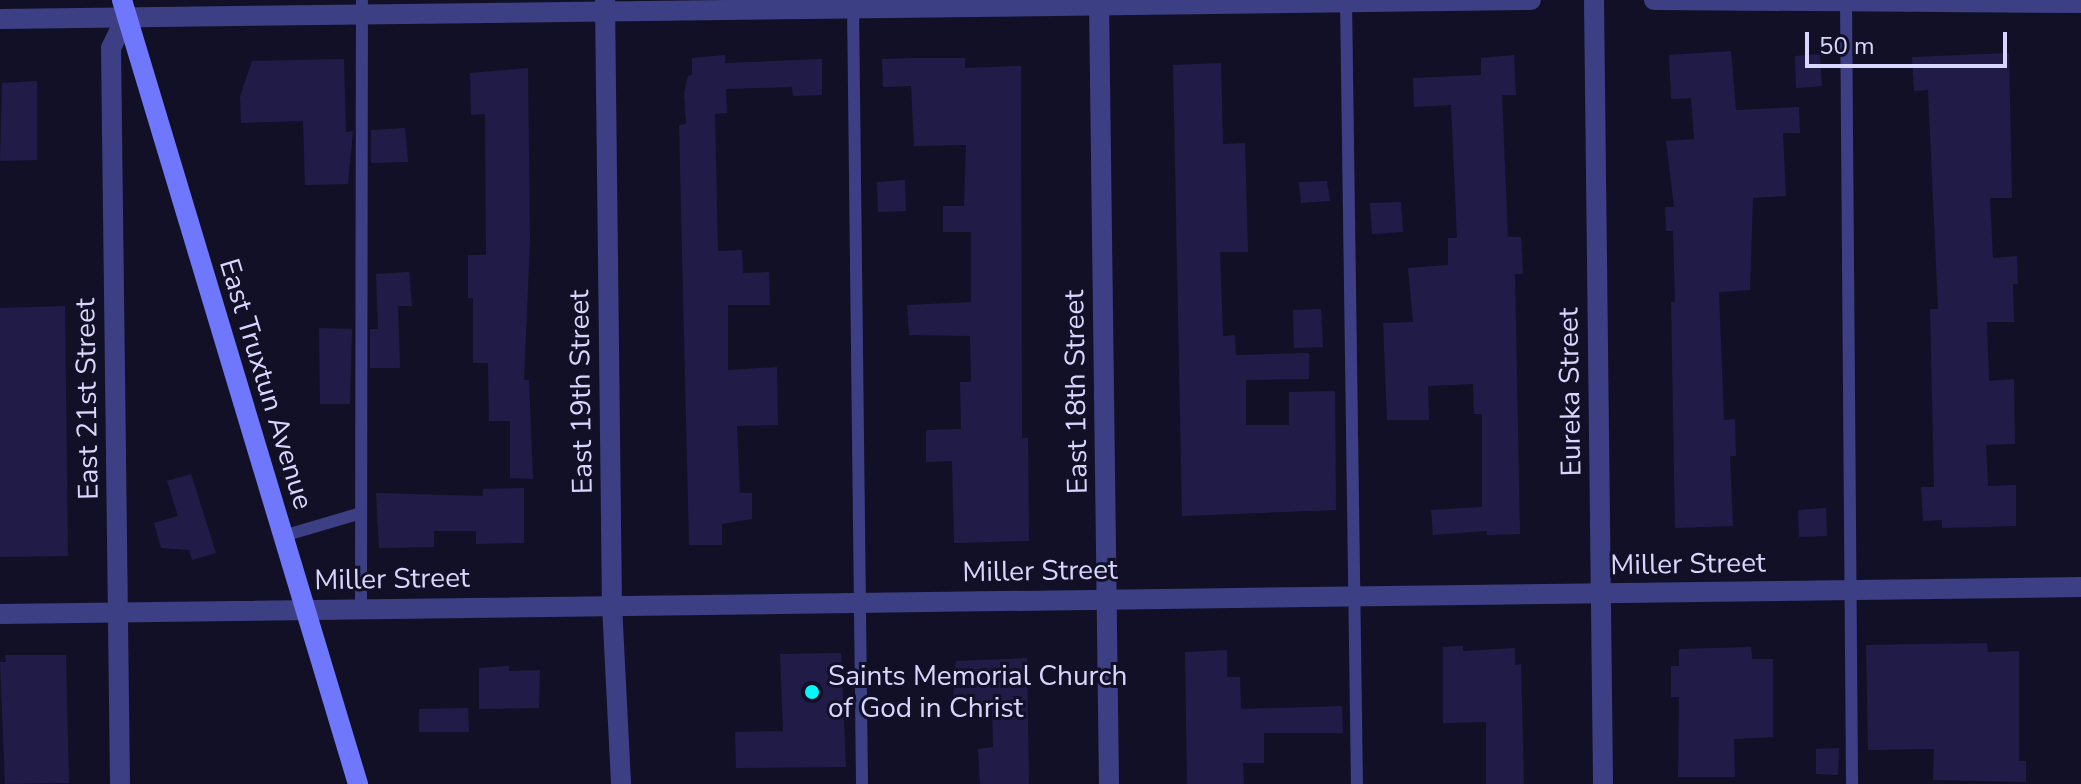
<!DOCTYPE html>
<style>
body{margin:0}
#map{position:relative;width:2081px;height:784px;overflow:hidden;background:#121026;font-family:"Nunito Sans",sans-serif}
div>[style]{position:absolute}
.building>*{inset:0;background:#211c47}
.service>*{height:12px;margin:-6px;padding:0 6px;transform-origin:6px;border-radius:6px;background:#3c3f84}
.minor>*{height:20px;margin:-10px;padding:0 10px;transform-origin:10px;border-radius:10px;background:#3c3f84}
.tertiary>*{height:20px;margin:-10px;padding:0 10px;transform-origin:10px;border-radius:10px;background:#3c3f84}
.secondary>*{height:20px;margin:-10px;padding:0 10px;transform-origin:10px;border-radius:10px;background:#6f77fc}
.dots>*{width:22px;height:22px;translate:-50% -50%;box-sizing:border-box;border:4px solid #121026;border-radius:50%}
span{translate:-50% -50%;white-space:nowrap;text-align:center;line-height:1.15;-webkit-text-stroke:6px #121026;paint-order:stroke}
.street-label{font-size:28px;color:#d7d6fe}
.poi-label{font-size:28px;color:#d7d6fe}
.left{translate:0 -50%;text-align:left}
.scale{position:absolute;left:1805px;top:32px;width:202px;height:36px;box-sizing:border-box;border:4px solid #d7d6fe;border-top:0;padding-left:10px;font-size:24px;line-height:28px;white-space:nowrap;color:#d7d6fe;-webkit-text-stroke:6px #121026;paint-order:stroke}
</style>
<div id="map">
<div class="building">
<div style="clip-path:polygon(1731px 51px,1736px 110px,1799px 107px,1800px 133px,1783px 133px,1786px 196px,1753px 198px,1750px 290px,1719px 292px,1724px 420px,1735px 419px,1736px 456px,1730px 456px,1733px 526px,1675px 528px,1671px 302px,1675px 302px,1673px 231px,1666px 231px,1665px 207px,1674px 207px,1666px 141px,1694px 139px,1691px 98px,1671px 99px,1669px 55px)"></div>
<div style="clip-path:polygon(2009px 53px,2012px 198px,1990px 198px,1993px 258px,2017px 256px,2018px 284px,2013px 284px,2014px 322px,1987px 322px,1989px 381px,2014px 379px,2015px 444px,1986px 445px,1988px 486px,2016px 485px,2016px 526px,1942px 528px,1942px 520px,1923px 521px,1921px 487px,1934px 487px,1930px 309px,1938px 309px,1928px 90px,1914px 91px,1912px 57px)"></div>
<div style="clip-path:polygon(1820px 54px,1822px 86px,1796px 88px,1795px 56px)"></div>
<div style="clip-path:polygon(725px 55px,725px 63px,822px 59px,822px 95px,793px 96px,792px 87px,726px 89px,727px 113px,715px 114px,718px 251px,742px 250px,743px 273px,769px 272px,770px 305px,728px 305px,728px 370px,777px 367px,778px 425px,737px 426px,740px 493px,752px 493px,752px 519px,722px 524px,722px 545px,689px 545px,679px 125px,686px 124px,684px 93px,688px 76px,692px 75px,692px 58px)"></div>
<div style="clip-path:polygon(1514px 55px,1516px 95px,1502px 95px,1508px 237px,1521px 237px,1523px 274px,1515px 274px,1520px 534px,1487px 535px,1487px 531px,1433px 535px,1431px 510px,1482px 507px,1482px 414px,1474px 414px,1473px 384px,1428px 386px,1429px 420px,1387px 420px,1383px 323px,1413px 322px,1408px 268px,1448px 265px,1448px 238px,1457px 238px,1451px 105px,1414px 107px,1413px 78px,1481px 75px,1481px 58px)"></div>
<div style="clip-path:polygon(914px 58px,965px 58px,965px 68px,1021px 66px,1022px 438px,1028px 438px,1029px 541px,954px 543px,952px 461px,926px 462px,926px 430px,961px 429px,960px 382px,971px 382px,970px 336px,909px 335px,907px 305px,971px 302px,971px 232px,943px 232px,943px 206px,964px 206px,966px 145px,914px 146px,911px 86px,883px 87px,882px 59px)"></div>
<div style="clip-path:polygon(344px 59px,346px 132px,353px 131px,348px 184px,305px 185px,303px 121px,241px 123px,240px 96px,252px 61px)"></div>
<div style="clip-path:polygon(1221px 63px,1223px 144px,1245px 143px,1248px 252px,1220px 252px,1223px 336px,1235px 335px,1236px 355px,1309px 353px,1309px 379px,1246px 380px,1246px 425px,1289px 425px,1289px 392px,1335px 391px,1336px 510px,1182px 516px,1173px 65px)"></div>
<div style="clip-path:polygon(528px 68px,530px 240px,524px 380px,529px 380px,533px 479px,510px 478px,510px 421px,489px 421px,488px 363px,473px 363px,473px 298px,468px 298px,468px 255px,486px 255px,485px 114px,471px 115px,470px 73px)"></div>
<div style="clip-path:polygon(37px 81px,37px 160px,0 161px,2px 83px)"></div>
<div style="clip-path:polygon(405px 128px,408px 162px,371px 163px,371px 130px)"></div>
<div style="clip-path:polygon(905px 180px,906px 211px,878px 212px,877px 182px)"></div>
<div style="clip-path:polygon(1327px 181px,1330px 201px,1301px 203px,1299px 182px)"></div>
<div style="clip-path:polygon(1401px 202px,1403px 232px,1372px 234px,1370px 203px)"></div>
<div style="clip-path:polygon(409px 272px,412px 306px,398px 306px,400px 368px,370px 368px,370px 329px,378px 329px,376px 274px)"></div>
<div style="clip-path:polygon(65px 306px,68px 556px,0 557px,0 308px)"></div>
<div style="clip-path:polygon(1321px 309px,1323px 347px,1294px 348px,1293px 310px)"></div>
<div style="clip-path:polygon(319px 328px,352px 329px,350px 404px,320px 404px)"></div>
<div style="clip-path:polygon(191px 474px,216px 553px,192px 560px,189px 550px,161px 548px,154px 523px,178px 516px,167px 481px)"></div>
<div style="clip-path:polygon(524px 488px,524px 543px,476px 544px,476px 531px,434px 531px,434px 547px,379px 548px,376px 493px,483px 496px,483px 489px)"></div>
<div style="clip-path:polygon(1826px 508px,1827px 536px,1799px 537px,1798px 510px)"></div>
<div style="clip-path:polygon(1987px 643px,1988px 652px,2019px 651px,2019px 761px,2026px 761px,2026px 782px,1933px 780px,1934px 749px,1868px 750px,1866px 645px)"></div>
<div style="clip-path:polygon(1463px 646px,1463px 651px,1515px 648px,1515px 665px,1521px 664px,1524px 784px,1486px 784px,1486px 722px,1443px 723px,1443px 647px)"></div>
<div style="clip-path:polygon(1751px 647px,1752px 659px,1773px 659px,1773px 737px,1734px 739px,1735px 777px,1678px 777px,1679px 697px,1671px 697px,1671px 666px,1679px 666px,1679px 649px)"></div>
<div style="clip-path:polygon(1227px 650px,1227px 677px,1240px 677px,1241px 709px,1342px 706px,1343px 733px,1264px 733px,1264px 763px,1243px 763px,1244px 784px,1187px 784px,1185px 652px)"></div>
<div style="clip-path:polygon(841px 653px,846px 767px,736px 768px,735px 732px,783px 731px,780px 654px)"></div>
<div style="clip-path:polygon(5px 655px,66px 655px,69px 783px,5px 784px,0 662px,6px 662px)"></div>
<div style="clip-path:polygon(1027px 658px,1029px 784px,980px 784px,978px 749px,993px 747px,992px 702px,953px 702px,956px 661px)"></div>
<div style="clip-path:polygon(509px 666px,509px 671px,540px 670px,539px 708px,479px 709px,479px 668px)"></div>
<div style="clip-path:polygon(468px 708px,469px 732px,419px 732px,419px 709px)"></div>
<div style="clip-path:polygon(1839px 748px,1838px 775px,1816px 774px,1816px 749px)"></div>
</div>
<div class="service">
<div style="left:1346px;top:0;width:784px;rotate:89.2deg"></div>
<div style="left:1846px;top:0;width:784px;rotate:89.56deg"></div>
<div style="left:853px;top:3px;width:781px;rotate:89.34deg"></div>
<div style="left:283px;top:536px;width:81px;rotate:-16.4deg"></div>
<div style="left:361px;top:608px;width:608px;rotate:-89.91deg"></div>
</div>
<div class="minor">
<div style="left:605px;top:0;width:605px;rotate:89.34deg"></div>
<div style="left:612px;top:605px;width:179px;rotate:87.1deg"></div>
<div style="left:1099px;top:0;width:784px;rotate:89.27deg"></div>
<div style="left:1594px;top:0;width:784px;rotate:89.34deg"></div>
<div style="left:0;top:614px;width:2081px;rotate:-0.74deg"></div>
<div style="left:120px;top:784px;width:736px;rotate:-90.7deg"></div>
<div style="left:111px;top:48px;width:34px;rotate:-64deg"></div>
</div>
<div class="tertiary">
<div style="left:1654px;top:0;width:427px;rotate:0.4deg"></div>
<div style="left:0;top:19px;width:1531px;rotate:-0.71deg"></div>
</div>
<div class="secondary">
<div style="left:122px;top:0;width:819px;rotate:73.25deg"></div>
</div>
<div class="dots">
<div style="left:812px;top:692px;background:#06f6fa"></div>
</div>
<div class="street-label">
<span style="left:266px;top:384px;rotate:73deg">East Truxtun Avenue</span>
<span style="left:581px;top:392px;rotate:-91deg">East 19th Street</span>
<span style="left:1076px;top:392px;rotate:-91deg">East 18th Street</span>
<span style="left:1570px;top:392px;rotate:-91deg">Eureka Street</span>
<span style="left:87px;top:399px;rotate:-91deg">East 21st Street</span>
<span style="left:1688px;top:564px;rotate:-1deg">Miller Street</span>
<span style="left:1040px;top:571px;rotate:-1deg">Miller Street</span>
<span style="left:392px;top:579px;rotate:-1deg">Miller Street</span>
</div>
<div class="poi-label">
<span class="left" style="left:828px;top:692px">Saints Memorial Church<br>of God in Christ</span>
</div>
<div class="scale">50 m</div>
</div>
